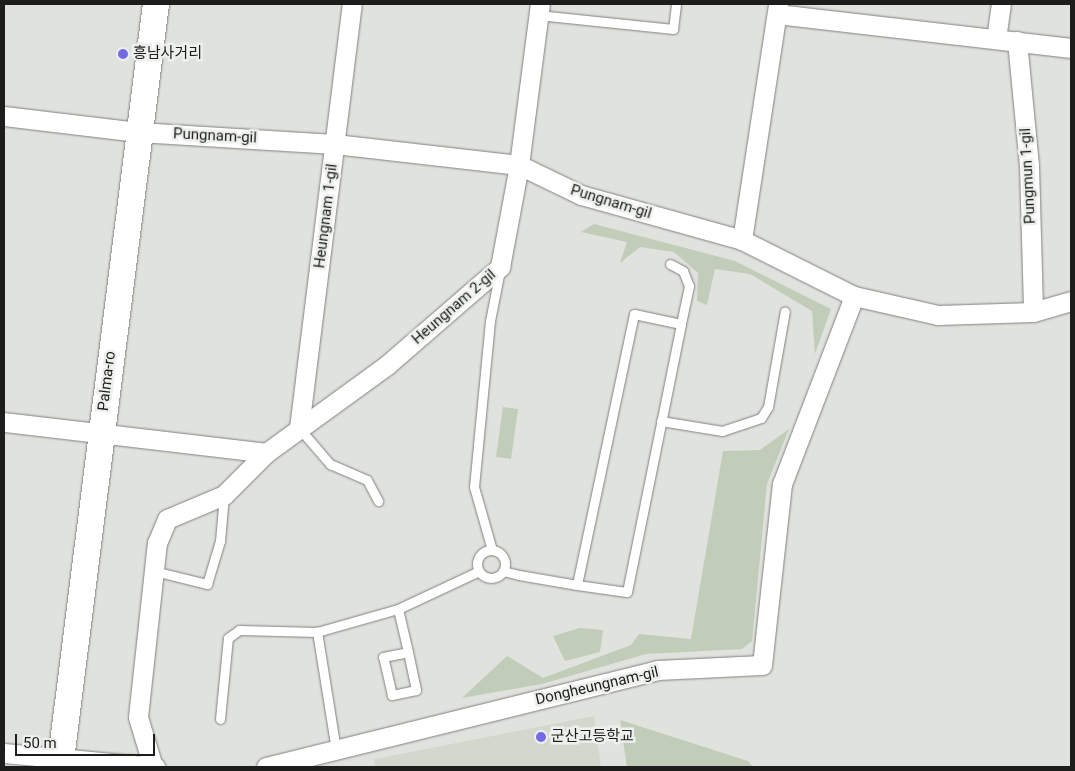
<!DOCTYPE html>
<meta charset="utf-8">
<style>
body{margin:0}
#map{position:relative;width:1075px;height:771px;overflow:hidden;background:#e0e2de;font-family:Roboto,"Noto Sans KR",sans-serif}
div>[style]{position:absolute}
.built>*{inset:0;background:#d2d8cd}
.green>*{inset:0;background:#c1ccb9}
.roads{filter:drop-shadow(0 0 1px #80827e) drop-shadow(0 0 1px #80827e)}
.lane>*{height:9px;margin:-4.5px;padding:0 4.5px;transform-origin:4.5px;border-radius:4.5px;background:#fff}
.lane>.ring{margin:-4.5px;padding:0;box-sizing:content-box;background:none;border:9px solid #fff;border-radius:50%}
.street>*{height:19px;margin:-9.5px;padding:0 9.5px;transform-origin:9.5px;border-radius:9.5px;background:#fff}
.secondary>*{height:26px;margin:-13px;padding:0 13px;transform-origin:13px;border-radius:13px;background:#fff}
.dots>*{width:14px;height:14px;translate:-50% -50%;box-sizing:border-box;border:2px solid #edf0ec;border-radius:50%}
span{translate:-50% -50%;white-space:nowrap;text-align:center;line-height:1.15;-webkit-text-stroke:5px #edf0ec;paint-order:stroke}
.poi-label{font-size:15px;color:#1d1e1c}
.left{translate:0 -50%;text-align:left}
.street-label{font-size:15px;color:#1d1e1c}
.frame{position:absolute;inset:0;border:5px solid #1d1e1c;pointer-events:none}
.scale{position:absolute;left:15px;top:734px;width:140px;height:22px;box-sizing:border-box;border:2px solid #1d1e1c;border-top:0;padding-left:6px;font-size:15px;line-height:18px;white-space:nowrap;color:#1d1e1c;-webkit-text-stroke:4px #edf0ec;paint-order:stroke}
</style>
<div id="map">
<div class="built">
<div style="clip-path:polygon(594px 716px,601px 767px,374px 767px,375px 759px)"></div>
</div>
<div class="green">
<div style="clip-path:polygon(594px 224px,735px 261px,831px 309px,815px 354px,812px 311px,750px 274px,715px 269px,707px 305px,697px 301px,698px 273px,674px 252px,640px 247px,620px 263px,627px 242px,581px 232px)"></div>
<div style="clip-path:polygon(503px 407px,518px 409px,511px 459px,496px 457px)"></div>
<div style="clip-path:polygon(789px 429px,767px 484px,752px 641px,742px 649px,646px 654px,542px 684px,462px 698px,507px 656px,543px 678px,631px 645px,639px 634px,691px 639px,723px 451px,760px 450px)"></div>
<div style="clip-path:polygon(580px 628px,603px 630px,600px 652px,565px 661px,553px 636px)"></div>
<div style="clip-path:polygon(620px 720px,748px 761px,753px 767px,627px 767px)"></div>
</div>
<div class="roads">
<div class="lane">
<div style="left:538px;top:15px;width:136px;rotate:5.9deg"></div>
<div style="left:673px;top:29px;width:25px;rotate:-83deg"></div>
<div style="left:670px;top:264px;width:15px;rotate:28deg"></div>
<div style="left:683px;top:271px;width:16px;rotate:68deg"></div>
<div style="left:689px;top:286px;width:39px;rotate:102deg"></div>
<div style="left:661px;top:421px;width:62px;rotate:9.3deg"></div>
<div style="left:722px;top:431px;width:41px;rotate:-18.4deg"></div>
<div style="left:761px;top:418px;width:13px;rotate:-58deg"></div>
<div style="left:768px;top:407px;width:97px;rotate:-80deg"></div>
<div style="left:299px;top:428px;width:48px;rotate:49.3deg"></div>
<div style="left:330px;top:464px;width:40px;rotate:23.4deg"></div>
<div style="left:367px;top:480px;width:24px;rotate:62deg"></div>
<div style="left:492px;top:550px;width:66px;rotate:-105.9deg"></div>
<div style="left:474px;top:487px;width:167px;rotate:-84.5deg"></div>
<div style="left:490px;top:321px;width:52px;rotate:-78.9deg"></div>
<div class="ring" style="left:477px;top:550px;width:19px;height:19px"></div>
<div style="left:154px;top:571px;width:55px;rotate:13.8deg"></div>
<div style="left:207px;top:584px;width:45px;rotate:-73.2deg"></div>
<div style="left:220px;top:541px;width:46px;rotate:-85deg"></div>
<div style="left:503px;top:571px;width:16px;rotate:14deg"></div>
<div style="left:519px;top:575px;width:59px;rotate:9.8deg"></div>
<div style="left:577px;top:585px;width:50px;rotate:8deg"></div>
<div style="left:627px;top:592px;width:273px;rotate:-78.6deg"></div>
<div style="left:681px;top:324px;width:48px;rotate:-168deg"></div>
<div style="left:634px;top:314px;width:277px;rotate:101.9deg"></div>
<div style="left:398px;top:609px;width:44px;rotate:76.9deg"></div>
<div style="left:408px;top:652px;width:39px;rotate:78deg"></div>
<div style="left:416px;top:690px;width:25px;rotate:168deg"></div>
<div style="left:392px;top:695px;width:39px;rotate:-103deg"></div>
<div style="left:383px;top:657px;width:25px;rotate:-11deg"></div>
<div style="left:220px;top:719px;width:81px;rotate:-84.4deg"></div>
<div style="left:228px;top:638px;width:14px;rotate:-36deg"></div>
<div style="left:239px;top:630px;width:78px;rotate:1.5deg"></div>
<div style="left:336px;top:750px;width:120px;rotate:-99.1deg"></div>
<div style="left:317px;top:632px;width:84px;rotate:-15.9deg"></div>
<div style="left:398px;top:609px;width:89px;rotate:-25.1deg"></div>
</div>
<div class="street">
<div style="left:777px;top:14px;width:296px;rotate:6.6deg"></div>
<div style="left:996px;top:39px;width:35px;rotate:-82deg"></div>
<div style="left:1017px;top:41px;width:125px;rotate:84.5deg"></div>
<div style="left:1029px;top:165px;width:147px;rotate:88.4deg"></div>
<div style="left:4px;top:116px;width:135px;rotate:6.8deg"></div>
<div style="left:138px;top:132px;width:197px;rotate:3.5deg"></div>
<div style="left:335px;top:144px;width:185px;rotate:6.5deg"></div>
<div style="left:519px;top:165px;width:69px;rotate:25.8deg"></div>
<div style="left:581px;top:195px;width:167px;rotate:15.6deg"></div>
<div style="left:742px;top:240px;width:125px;rotate:26.6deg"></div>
<div style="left:854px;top:296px;width:86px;rotate:12.7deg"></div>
<div style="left:938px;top:315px;width:95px;rotate:-1.8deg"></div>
<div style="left:1033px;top:312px;width:40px;rotate:-16deg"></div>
<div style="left:742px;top:240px;width:239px;rotate:-81.3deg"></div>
<div style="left:4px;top:422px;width:264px;rotate:6.7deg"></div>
<div style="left:299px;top:428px;width:427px;rotate:-82.9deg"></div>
<div style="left:4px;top:753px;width:152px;rotate:5.3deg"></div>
<div style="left:153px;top:767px;width:52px;rotate:-106.7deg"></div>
<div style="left:138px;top:717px;width:175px;rotate:-83.8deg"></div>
<div style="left:157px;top:543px;width:26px;rotate:-67deg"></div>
<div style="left:167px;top:519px;width:62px;rotate:-22.8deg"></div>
<div style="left:224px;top:495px;width:59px;rotate:-45deg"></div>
<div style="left:266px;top:453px;width:150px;rotate:-36deg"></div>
<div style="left:387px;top:365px;width:150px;rotate:-40.9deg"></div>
<div style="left:500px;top:267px;width:104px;rotate:-79.4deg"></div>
<div style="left:519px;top:165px;width:162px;rotate:-82.6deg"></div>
<div style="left:266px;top:767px;width:403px;rotate:-13.9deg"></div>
<div style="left:657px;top:670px;width:105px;rotate:-2.7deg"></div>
<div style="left:762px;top:665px;width:182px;rotate:-83.7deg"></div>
<div style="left:782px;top:484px;width:201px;rotate:-69deg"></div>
</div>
<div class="secondary">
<div style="left:60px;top:767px;width:769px;rotate:-82.83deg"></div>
</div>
</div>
<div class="dots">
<div style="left:123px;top:54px;background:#756ae5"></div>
<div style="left:541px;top:737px;background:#756ae5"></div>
</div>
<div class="poi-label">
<span class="left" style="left:133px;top:54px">흥남사거리</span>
<span class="left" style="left:551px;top:737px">군산고등학교</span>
</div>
<div class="street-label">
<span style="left:215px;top:136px;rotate:3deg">Pungnam-gil</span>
<span style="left:1028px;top:176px;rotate:-93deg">Pungmun 1-gil</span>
<span style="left:611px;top:202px;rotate:17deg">Pungnam-gil</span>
<span style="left:326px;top:216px;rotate:-83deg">Heungnam 1-gil</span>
<span style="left:454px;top:307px;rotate:-41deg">Heungnam 2-gil</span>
<span style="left:107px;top:381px;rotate:-83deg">Palma-ro</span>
<span style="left:597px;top:686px;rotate:-13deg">Dongheungnam-gil</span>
</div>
<div class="frame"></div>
<div class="scale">50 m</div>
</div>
